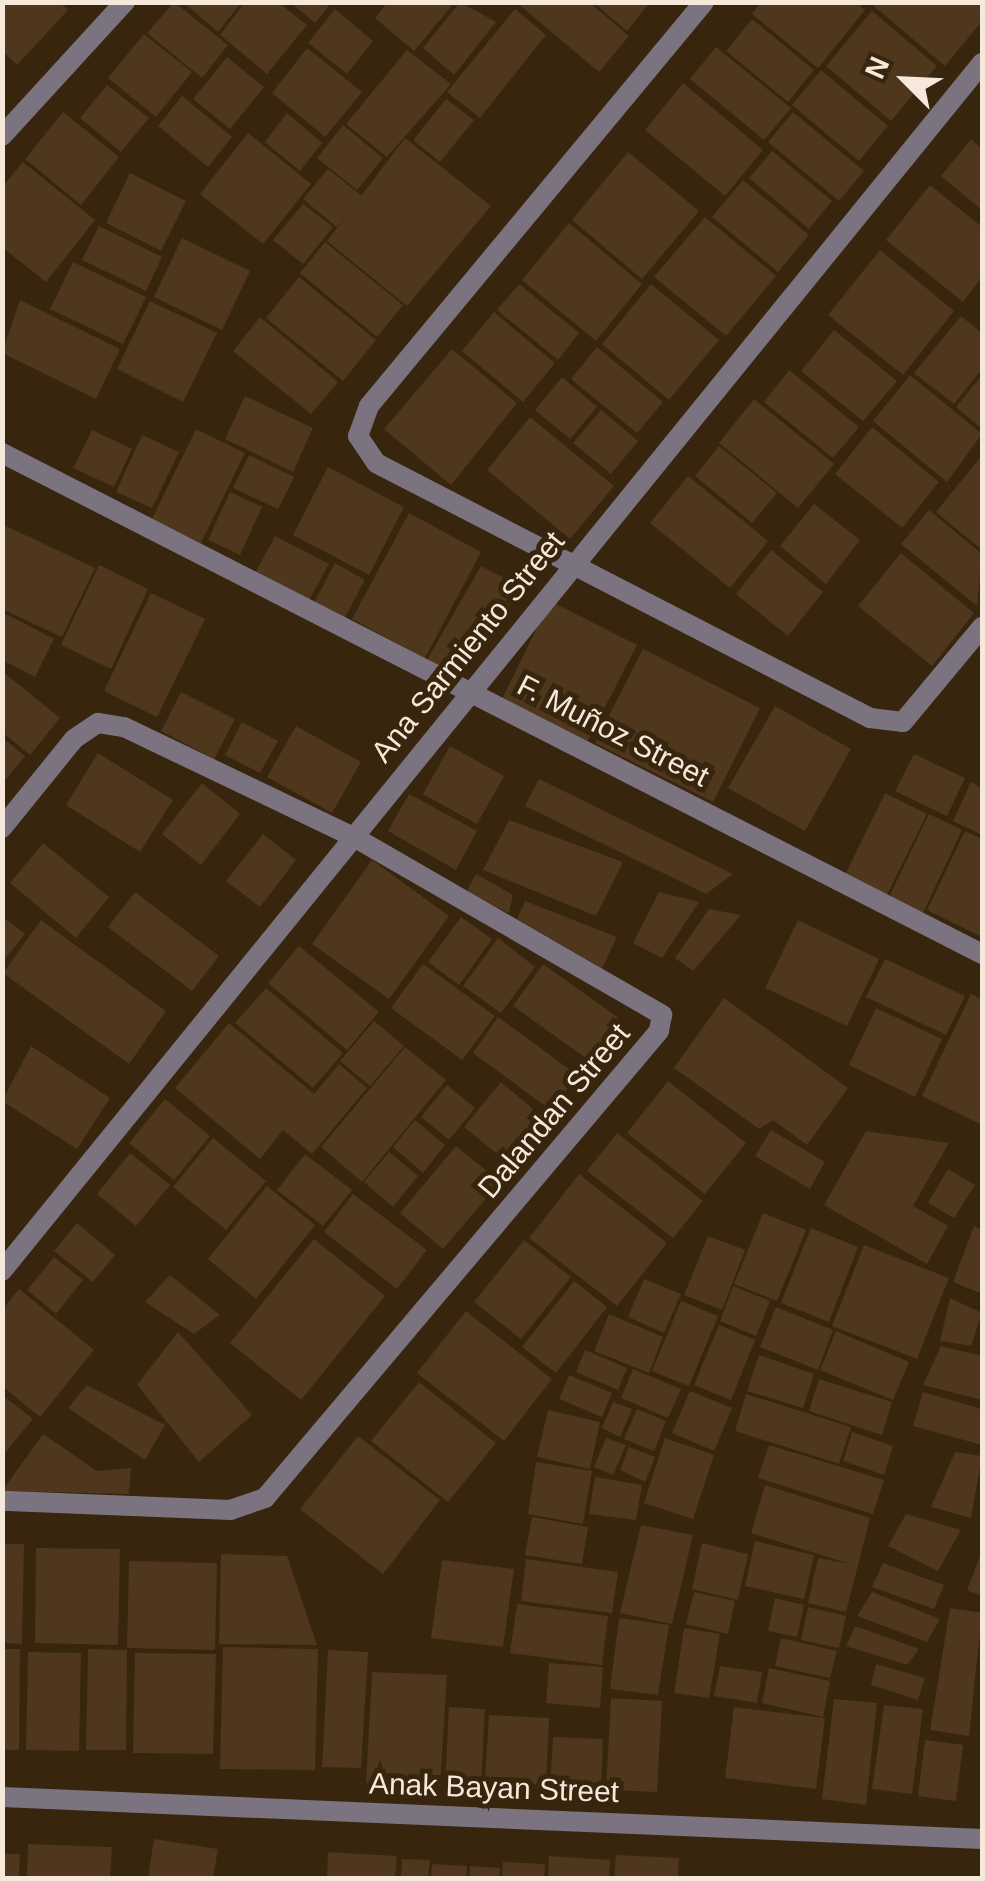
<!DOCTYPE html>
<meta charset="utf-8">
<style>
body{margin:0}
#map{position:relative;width:985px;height:1881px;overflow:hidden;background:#37250e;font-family:Arial,sans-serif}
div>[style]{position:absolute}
.building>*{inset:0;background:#4e371c}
.street>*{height:20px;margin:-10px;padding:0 10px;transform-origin:10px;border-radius:10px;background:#7b7480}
span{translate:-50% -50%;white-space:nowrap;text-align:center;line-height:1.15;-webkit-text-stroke:10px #37250e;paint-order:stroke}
.street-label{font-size:30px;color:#f6e9dc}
.frame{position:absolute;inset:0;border:5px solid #f6e9dc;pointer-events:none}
.north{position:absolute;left:855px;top:30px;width:100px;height:100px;-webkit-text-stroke:8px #37250e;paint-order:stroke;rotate:294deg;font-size:28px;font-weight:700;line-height:40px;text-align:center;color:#f6e9dc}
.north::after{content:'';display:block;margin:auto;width:35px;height:45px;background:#f6e9dc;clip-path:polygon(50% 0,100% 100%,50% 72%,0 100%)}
</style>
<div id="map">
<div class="building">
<div style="clip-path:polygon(2px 2px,60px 2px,68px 10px,17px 65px,2px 51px)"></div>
<div style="clip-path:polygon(174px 2px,228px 45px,202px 78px,147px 33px)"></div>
<div style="clip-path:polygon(183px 2px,242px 2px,218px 32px)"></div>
<div style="clip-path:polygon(245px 2px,278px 2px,307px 25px,267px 74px,220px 35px)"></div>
<div style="clip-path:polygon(290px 2px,332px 2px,315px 23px)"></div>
<div style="clip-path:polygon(388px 2px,455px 2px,414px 51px,375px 18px)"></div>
<div style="clip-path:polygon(460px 2px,496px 22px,454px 75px,423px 48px)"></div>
<div style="clip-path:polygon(516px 2px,589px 2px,629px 36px,599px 72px)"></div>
<div style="clip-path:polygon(593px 2px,650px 2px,627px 31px)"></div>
<div style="clip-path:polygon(761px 2px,856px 2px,865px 10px,818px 68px,752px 14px)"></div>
<div style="clip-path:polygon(869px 2px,982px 2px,982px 21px,945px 66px)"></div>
<div style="clip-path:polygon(335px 9px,373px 41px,347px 74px,308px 43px)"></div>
<div style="clip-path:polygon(515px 9px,546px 35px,480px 118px,447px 92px)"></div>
<div style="clip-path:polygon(872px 11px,937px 66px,891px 121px,826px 66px)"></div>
<div style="clip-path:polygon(752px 19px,814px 70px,788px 102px,726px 51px)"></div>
<div style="clip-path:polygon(144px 34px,192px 72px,156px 117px,108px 78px)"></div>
<div style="clip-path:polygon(716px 47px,791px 108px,764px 140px,690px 79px)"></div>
<div style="clip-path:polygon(307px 48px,362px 92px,325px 137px,272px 93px)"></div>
<div style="clip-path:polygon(407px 50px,451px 84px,387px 157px,346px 124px)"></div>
<div style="clip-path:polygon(227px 57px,264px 87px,230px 129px,193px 99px)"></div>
<div style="clip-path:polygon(821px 70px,888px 126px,859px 161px,792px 105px)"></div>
<div style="clip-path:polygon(683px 83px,763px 150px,725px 196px,645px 130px)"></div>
<div style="clip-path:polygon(107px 85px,149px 118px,121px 152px,80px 118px)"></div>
<div style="clip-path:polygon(182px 96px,232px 137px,208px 167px,158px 126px)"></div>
<div style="clip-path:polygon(446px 99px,474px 120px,440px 162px,413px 140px)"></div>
<div style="clip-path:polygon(63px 112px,119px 157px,81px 205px,25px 159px)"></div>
<div style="clip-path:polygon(793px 112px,864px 171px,839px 201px,768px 142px)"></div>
<div style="clip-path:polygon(287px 113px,322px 143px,300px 171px,265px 142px)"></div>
<div style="clip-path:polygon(343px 125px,383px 158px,357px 190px,317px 158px)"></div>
<div style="clip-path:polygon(248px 133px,311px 184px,263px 244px,200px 194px)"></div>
<div style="clip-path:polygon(405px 138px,491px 206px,407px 306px,327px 241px)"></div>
<div style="clip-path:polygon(971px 139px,982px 149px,982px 210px,941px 176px)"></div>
<div style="clip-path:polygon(772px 151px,832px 201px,809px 229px,749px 178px)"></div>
<div style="clip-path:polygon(628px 152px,699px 211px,642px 279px,572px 220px)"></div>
<div style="clip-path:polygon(23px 162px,95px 220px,46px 282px,2px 247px,2px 187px)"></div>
<div style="clip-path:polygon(328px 169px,362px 196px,337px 227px,303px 199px)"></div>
<div style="clip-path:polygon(130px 173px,186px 201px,161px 251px,106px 223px)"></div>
<div style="clip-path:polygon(743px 180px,809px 235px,778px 272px,712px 217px)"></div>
<div style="clip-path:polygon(930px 185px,982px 227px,982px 277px,963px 302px,886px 240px)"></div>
<div style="clip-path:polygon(303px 204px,333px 227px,303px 264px,273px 240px)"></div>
<div style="clip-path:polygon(705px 217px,776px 276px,726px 336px,654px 277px)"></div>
<div style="clip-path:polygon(569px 223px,642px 284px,596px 341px,522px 280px)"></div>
<div style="clip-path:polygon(99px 226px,162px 257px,146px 291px,82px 260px)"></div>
<div style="clip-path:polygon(182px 238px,250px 271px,222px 330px,154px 297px)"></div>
<div style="clip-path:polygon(325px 242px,403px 305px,377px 337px,300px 273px)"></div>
<div style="clip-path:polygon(880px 250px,954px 311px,903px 375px,828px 315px)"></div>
<div style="clip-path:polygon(73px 262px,146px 297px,123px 344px,50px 309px)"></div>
<div style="clip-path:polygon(299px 277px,376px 340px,343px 381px,266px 318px)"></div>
<div style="clip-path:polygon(519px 284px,579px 333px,558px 360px,497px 310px)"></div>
<div style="clip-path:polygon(651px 284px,719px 340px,669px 400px,602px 344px)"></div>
<div style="clip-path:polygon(20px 300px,120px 349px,96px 399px,2px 353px)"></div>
<div style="clip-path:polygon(150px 301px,217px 333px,183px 402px,117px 369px)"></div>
<div style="clip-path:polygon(494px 312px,555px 363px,523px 402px,462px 351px)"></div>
<div style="clip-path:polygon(961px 316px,982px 333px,982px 369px,954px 404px,914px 373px)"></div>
<div style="clip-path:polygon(260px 317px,338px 382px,311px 414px,233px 351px)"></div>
<div style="clip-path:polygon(834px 330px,897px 381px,863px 421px,801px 371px)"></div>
<div style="clip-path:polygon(597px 347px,663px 402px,637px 433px,571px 379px)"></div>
<div style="clip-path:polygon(452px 349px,517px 403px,451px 485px,384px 429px)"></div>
<div style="clip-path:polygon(789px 370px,859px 427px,833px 458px,764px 402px)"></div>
<div style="clip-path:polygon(910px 375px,982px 434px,947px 482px,873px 421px)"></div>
<div style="clip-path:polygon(982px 375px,982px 429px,956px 407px)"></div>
<div style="clip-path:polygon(562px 377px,597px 407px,570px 439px,535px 410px)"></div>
<div style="clip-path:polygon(245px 396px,313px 428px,293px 472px,225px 439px)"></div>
<div style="clip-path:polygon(754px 399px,834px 464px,798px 508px,719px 443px)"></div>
<div style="clip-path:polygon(601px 410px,638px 441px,611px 474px,573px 443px)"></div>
<div style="clip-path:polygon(530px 417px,614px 486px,570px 539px,487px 470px)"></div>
<div style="clip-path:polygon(872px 427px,939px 482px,902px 528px,835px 474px)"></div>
<div style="clip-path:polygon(196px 429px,245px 453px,201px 543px,152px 519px)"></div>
<div style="clip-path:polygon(92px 430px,132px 449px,114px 487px,73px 468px)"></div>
<div style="clip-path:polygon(142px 435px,179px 452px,152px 508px,116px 492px)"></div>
<div style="clip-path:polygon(719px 446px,777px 493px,752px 523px,695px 476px)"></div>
<div style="clip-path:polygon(249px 455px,294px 477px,278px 509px,233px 488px)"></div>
<div style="clip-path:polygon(982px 455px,982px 550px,936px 512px)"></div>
<div style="clip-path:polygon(328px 467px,404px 507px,369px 575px,293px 535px)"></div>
<div style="clip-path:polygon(688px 476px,768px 541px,730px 588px,650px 523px)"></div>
<div style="clip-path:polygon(230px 492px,262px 507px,240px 555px,208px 540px)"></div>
<div style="clip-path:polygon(814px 504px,860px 540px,826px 584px,780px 546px)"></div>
<div style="clip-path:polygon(929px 510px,982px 554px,977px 606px,901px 544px)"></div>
<div style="clip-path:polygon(409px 513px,481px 552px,425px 658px,352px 619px)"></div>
<div style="clip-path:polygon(2px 524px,95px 568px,62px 637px,2px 609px)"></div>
<div style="clip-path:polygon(275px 536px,329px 564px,309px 600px,256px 571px)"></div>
<div style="clip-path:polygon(771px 550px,823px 592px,788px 636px,736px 594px)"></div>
<div style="clip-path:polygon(901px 553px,974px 613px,932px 666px,858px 606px)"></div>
<div style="clip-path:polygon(335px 563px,365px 580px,344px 619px,314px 603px)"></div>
<div style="clip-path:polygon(99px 565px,148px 589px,111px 669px,61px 645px)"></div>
<div style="clip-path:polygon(481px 566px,520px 586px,492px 639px,470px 628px,483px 636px,461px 678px,427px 660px)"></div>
<div style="clip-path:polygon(151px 593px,205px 619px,157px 717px,104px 691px)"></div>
<div style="clip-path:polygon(550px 601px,637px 645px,585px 746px,500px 703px)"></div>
<div style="clip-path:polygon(2px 612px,54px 639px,35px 677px,2px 660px)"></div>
<div style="clip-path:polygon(643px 649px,760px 708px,713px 802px,595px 743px)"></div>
<div style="clip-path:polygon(2px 671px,60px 718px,30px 755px,2px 732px)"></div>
<div style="clip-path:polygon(181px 692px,235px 719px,214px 759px,161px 731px)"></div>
<div style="clip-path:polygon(775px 706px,851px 749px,805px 831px,728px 788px)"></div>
<div style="clip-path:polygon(242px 722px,278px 741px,260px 773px,225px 755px)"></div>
<div style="clip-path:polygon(296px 726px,361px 762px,332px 813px,267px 777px)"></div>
<div style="clip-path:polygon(2px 737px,25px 756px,2px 784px)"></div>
<div style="clip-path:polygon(450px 746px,504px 776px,477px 824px,423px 794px)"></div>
<div style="clip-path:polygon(98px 753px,173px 800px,140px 852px,66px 805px)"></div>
<div style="clip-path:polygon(914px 754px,965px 778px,947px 816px,895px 791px)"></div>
<div style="clip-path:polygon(539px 779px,733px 874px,706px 894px,525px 806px)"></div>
<div style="clip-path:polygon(971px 782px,982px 788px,982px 835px,953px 821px)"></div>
<div style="clip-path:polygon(202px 783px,240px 814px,201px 865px,162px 834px)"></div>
<div style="clip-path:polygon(885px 793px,927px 814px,887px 895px,845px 875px)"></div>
<div style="clip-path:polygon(409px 794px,477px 831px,456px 870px,388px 831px)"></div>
<div style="clip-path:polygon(929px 814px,962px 830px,923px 913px,889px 897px)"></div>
<div style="clip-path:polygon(509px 820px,623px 862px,596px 916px,483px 870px)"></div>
<div style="clip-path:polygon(965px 831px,982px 839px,982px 937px,927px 910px)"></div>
<div style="clip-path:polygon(263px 834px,296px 860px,260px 907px,226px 881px)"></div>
<div style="clip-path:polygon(43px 843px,109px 897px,76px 938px,10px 883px)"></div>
<div style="clip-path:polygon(372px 860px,449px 916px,389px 999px,312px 944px)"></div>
<div style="clip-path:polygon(476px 874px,513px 895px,509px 913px,466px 893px)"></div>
<div style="clip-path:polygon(135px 892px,219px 956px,192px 991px,108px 927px)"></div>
<div style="clip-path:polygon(659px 892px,699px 902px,662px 958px,633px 943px)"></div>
<div style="clip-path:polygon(525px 901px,617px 937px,602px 968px,517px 919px)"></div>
<div style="clip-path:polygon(709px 909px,741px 915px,693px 971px,675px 958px)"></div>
<div style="clip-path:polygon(2px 916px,25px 934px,2px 963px)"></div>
<div style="clip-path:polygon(461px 917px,492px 939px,459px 985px,428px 962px)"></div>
<div style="clip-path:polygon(41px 920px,166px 1011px,129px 1064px,3px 973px)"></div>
<div style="clip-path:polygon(798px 920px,879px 959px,847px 1026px,765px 988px)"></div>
<div style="clip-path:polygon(498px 938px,535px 967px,501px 1013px,463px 986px)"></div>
<div style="clip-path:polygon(299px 946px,379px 1012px,347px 1050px,268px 983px)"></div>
<div style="clip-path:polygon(885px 959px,965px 996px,946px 1035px,866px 997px)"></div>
<div style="clip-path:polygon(423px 964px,495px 1016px,462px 1060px,391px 1008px)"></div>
<div style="clip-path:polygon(543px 964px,620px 1019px,590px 1061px,513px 1006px)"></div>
<div style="clip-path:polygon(266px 988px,343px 1053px,313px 1088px,235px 1023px)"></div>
<div style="clip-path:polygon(971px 994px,982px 999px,982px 1125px,922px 1096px)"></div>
<div style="clip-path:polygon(724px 998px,848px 1088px,807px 1145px,773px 1120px,759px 1129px,674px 1068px)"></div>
<div style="clip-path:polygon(876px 1008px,942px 1039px,915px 1097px,849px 1065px)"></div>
<div style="clip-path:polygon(498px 1017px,577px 1075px,552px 1111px,473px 1053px)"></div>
<div style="clip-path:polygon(374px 1021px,404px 1046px,370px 1086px,340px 1061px)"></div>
<div style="clip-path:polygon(229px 1023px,314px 1094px,339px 1064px,367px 1088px,312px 1154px,283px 1130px,260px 1159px,175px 1088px)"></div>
<div style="clip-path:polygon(31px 1046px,110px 1098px,77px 1149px,2px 1101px)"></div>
<div style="clip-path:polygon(405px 1047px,446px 1080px,362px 1182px,321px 1147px)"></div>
<div style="clip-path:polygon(668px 1081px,746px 1143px,705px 1194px,627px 1133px)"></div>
<div style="clip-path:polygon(501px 1082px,545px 1119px,508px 1163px,464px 1127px)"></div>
<div style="clip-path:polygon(447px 1085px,475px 1108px,449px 1140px,421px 1117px)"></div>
<div style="clip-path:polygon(165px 1099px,210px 1136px,174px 1180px,129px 1143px)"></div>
<div style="clip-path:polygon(415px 1120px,445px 1145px,423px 1173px,393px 1147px)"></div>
<div style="clip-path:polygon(771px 1130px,825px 1162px,810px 1189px,755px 1156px)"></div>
<div style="clip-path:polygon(866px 1131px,949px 1143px,913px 1206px,948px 1226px,927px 1264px,824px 1205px)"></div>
<div style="clip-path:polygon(617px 1133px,703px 1201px,673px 1238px,587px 1171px)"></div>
<div style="clip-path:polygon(213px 1138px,266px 1181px,226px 1230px,173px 1187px)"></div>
<div style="clip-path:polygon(456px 1146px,500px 1182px,443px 1249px,400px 1213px)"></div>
<div style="clip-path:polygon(389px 1152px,418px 1176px,393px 1207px,364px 1182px)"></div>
<div style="clip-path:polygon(130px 1153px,170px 1185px,136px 1226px,97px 1194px)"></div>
<div style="clip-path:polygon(305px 1154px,352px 1190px,323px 1226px,277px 1190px)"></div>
<div style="clip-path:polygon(948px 1169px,975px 1185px,954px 1218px,928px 1203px)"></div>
<div style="clip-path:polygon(579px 1174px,667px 1243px,617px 1306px,529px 1238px)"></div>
<div style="clip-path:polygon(267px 1186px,315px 1225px,256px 1299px,208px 1259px)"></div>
<div style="clip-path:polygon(353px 1194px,427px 1250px,397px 1289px,324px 1232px)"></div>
<div style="clip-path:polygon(763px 1213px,806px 1230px,777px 1301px,734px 1284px)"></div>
<div style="clip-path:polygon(77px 1223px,115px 1255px,93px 1282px,54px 1251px)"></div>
<div style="clip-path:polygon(974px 1226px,982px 1230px,982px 1294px,953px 1282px)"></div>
<div style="clip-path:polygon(811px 1228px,858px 1247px,829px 1322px,781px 1303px)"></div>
<div style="clip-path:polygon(708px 1236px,745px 1250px,722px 1310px,684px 1295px)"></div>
<div style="clip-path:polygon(314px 1239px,385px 1296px,301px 1400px,230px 1343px)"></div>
<div style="clip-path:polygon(524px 1240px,571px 1277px,521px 1339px,474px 1302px)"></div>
<div style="clip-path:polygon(864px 1245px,949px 1278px,917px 1359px,832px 1326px)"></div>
<div style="clip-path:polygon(54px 1257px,83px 1280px,56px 1314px,27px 1290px)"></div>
<div style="clip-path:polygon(170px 1275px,220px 1315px,194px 1334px,145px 1302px)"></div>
<div style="clip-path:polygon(644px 1279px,681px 1294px,664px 1333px,628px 1317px)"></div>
<div style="clip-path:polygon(574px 1281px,607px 1307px,556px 1373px,522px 1347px)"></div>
<div style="clip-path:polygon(733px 1286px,770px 1301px,756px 1336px,720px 1321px)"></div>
<div style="clip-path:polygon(19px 1289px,94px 1350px,40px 1417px,2px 1386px,2px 1310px)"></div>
<div style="clip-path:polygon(950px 1298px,982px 1313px,971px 1346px,940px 1341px)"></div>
<div style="clip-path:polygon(681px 1301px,718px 1316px,689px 1386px,652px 1371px)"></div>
<div style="clip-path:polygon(776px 1307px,833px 1330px,818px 1370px,760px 1347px)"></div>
<div style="clip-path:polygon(466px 1311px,552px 1379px,504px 1441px,417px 1373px)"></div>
<div style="clip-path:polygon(609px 1314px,663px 1337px,649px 1373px,594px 1351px)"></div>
<div style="clip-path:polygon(719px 1325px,755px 1340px,731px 1400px,694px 1385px)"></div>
<div style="clip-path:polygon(836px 1331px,909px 1362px,893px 1400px,820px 1370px)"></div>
<div style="clip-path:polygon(178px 1332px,252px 1415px,199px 1462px,137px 1385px)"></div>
<div style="clip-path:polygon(941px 1346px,982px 1356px,982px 1400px,923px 1385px)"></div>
<div style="clip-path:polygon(585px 1350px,627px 1368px,618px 1390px,576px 1372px)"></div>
<div style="clip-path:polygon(759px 1355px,814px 1374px,803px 1408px,747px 1391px)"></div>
<div style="clip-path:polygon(633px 1369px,681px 1389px,668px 1418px,621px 1398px)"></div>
<div style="clip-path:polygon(569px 1375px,612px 1393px,602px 1417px,559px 1399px)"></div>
<div style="clip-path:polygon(819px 1379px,892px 1402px,882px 1435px,809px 1411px)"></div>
<div style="clip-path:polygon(419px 1382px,496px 1443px,448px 1502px,371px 1441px)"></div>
<div style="clip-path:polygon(87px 1385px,165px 1425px,145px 1460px,68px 1408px)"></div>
<div style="clip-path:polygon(690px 1391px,732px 1408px,714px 1451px,672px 1433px)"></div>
<div style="clip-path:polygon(923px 1392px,982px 1409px,982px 1445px,913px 1426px)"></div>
<div style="clip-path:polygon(746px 1394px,851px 1427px,839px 1464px,735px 1431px)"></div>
<div style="clip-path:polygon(2px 1395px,33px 1419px,5px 1453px,2px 1451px)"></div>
<div style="clip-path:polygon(613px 1402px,632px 1409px,620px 1437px,602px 1428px)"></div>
<div style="clip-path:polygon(637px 1409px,666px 1421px,654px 1451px,624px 1439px)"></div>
<div style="clip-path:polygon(548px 1410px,600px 1422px,590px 1469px,537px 1457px)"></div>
<div style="clip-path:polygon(852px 1432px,893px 1446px,884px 1475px,843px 1461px)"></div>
<div style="clip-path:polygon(43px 1434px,97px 1471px,131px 1468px,129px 1494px,2px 1491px)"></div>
<div style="clip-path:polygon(358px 1436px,440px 1500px,383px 1574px,300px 1509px)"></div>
<div style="clip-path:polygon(606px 1438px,626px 1445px,613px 1475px,594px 1467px)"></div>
<div style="clip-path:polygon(665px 1438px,714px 1455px,693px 1519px,644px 1503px)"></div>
<div style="clip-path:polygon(769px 1445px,884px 1480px,873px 1514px,758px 1478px)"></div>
<div style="clip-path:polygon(629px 1447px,655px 1457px,645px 1482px,620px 1470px)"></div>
<div style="clip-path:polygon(955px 1452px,982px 1456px,971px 1518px,931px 1507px)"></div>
<div style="clip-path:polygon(536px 1462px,592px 1471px,583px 1524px,528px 1514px)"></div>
<div style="clip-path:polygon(595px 1477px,642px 1485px,636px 1520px,589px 1514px)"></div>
<div style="clip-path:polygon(765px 1485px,870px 1518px,846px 1612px,808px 1603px,818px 1558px,850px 1564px,751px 1533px)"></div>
<div style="clip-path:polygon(906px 1514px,961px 1530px,938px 1571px,888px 1546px)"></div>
<div style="clip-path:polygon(532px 1517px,588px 1527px,582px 1564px,525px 1555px)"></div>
<div style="clip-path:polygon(641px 1525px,693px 1535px,672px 1624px,620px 1613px)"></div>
<div style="clip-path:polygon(755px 1541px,814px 1555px,804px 1599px,745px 1586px)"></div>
<div style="clip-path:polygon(702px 1543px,748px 1554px,738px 1600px,692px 1589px)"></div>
<div style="clip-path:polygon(2px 1544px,24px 1544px,22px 1644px,2px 1643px)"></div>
<div style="clip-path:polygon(36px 1548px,120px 1549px,118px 1645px,35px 1643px)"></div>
<div style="clip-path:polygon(982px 1551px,982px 1596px,967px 1590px)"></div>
<div style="clip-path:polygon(221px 1554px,287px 1556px,317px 1645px,219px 1644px)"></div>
<div style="clip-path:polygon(526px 1559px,618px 1572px,612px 1613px,521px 1601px)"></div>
<div style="clip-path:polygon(442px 1560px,514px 1569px,503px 1647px,431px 1638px)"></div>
<div style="clip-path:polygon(129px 1561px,217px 1563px,215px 1650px,127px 1648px)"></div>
<div style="clip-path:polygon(883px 1563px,944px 1585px,934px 1609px,872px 1587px)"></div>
<div style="clip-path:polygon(694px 1592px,735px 1601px,728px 1634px,686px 1624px)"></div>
<div style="clip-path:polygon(872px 1592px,940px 1619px,927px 1642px,857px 1616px)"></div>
<div style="clip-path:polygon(775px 1598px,804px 1605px,797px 1637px,768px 1631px)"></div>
<div style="clip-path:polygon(517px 1604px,608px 1616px,602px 1665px,510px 1653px)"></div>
<div style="clip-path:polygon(808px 1607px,846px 1616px,839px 1648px,801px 1640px)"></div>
<div style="clip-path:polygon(950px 1608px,982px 1613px,969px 1736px,930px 1730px)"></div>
<div style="clip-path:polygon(619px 1618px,669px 1625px,658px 1695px,610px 1689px)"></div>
<div style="clip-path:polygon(855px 1626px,919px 1649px,907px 1665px,846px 1646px)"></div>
<div style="clip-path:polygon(684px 1628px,720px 1634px,709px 1698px,674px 1693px)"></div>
<div style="clip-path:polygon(781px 1638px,837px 1651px,830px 1678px,775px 1666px)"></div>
<div style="clip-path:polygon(223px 1647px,318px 1649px,315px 1770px,220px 1769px)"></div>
<div style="clip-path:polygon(2px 1649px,20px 1649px,19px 1750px,2px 1750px)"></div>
<div style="clip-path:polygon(88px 1649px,127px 1650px,126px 1750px,86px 1750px)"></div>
<div style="clip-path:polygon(328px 1650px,368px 1652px,361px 1768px,322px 1767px)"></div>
<div style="clip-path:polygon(28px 1652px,81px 1653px,79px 1751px,26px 1750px)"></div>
<div style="clip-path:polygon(135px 1653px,216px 1654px,213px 1754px,133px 1753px)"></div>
<div style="clip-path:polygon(549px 1663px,603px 1667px,600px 1708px,546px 1703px)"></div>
<div style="clip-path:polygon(876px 1664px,925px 1678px,918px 1700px,871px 1685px)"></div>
<div style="clip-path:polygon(720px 1666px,762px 1672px,757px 1703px,714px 1696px)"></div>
<div style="clip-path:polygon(769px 1668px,830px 1681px,823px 1717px,762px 1703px)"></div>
<div style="clip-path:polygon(372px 1672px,447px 1675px,440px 1786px,366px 1783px)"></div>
<div style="clip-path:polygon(611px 1698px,662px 1701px,657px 1792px,606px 1790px)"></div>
<div style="clip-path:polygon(834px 1699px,877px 1703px,866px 1805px,822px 1799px)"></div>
<div style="clip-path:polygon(884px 1705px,923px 1709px,912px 1794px,872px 1789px)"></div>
<div style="clip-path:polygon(449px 1707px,485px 1709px,481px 1785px,445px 1783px)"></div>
<div style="clip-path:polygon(734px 1707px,825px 1718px,816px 1789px,725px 1778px)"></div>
<div style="clip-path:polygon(489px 1715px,549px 1718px,546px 1785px,485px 1781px)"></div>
<div style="clip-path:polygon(553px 1737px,603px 1739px,601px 1789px,550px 1787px)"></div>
<div style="clip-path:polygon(925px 1740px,963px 1745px,956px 1801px,918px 1796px)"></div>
<div style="clip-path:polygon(154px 1839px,218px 1849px,213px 1878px,148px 1878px)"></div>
<div style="clip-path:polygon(28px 1844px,112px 1847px,110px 1878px,27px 1878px)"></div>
<div style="clip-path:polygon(328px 1852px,397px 1856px,395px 1878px,327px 1878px)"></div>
<div style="clip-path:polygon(2px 1854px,20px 1854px,19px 1878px,2px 1878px)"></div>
<div style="clip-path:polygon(616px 1855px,679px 1858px,678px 1878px,614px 1878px)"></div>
<div style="clip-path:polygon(549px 1856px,610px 1860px,609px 1878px,548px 1878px)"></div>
<div style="clip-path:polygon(402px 1859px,430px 1860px,428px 1878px,401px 1878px)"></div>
<div style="clip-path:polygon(503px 1862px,545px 1864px,544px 1878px,502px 1878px)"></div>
<div style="clip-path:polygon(432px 1864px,467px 1866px,466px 1878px,431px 1878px)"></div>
<div style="clip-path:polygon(470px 1866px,500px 1868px,499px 1878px,469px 1878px)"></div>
</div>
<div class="street">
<div style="left:704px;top:2px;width:525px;rotate:129.67deg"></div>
<div style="left:369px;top:406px;width:32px;rotate:110deg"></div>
<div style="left:358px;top:436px;width:32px;rotate:56deg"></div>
<div style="left:376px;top:463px;width:556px;rotate:27.3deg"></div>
<div style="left:870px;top:718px;width:33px;rotate:7deg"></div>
<div style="left:903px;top:722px;width:124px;rotate:-50.3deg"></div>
<div style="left:2px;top:136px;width:182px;rotate:-47.5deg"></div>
<div style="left:2px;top:453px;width:1101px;rotate:27.08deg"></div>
<div style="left:2px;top:828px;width:114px;rotate:-51deg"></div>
<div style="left:74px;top:739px;width:29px;rotate:-34deg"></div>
<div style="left:98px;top:723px;width:26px;rotate:9deg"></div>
<div style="left:124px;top:727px;width:255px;rotate:25.6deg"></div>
<div style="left:354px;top:837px;width:356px;rotate:30deg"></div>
<div style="left:662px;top:1015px;width:16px;rotate:101deg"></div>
<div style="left:659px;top:1031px;width:611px;rotate:130.15deg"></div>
<div style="left:265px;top:1498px;width:36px;rotate:161deg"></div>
<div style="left:231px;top:1510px;width:229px;rotate:-177.7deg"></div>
<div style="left:2px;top:1271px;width:1556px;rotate:-50.95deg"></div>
<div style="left:2px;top:1797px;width:981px;rotate:2.45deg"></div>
</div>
<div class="street-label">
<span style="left:468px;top:647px;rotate:-51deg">Ana Sarmiento Street</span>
<span style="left:613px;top:731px;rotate:27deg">F. Muñoz Street</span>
<span style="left:554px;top:1111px;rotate:-50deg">Dalandan Street</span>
<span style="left:494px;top:1788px;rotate:2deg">Anak Bayan Street</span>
</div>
<div class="frame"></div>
<div class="north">N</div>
</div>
